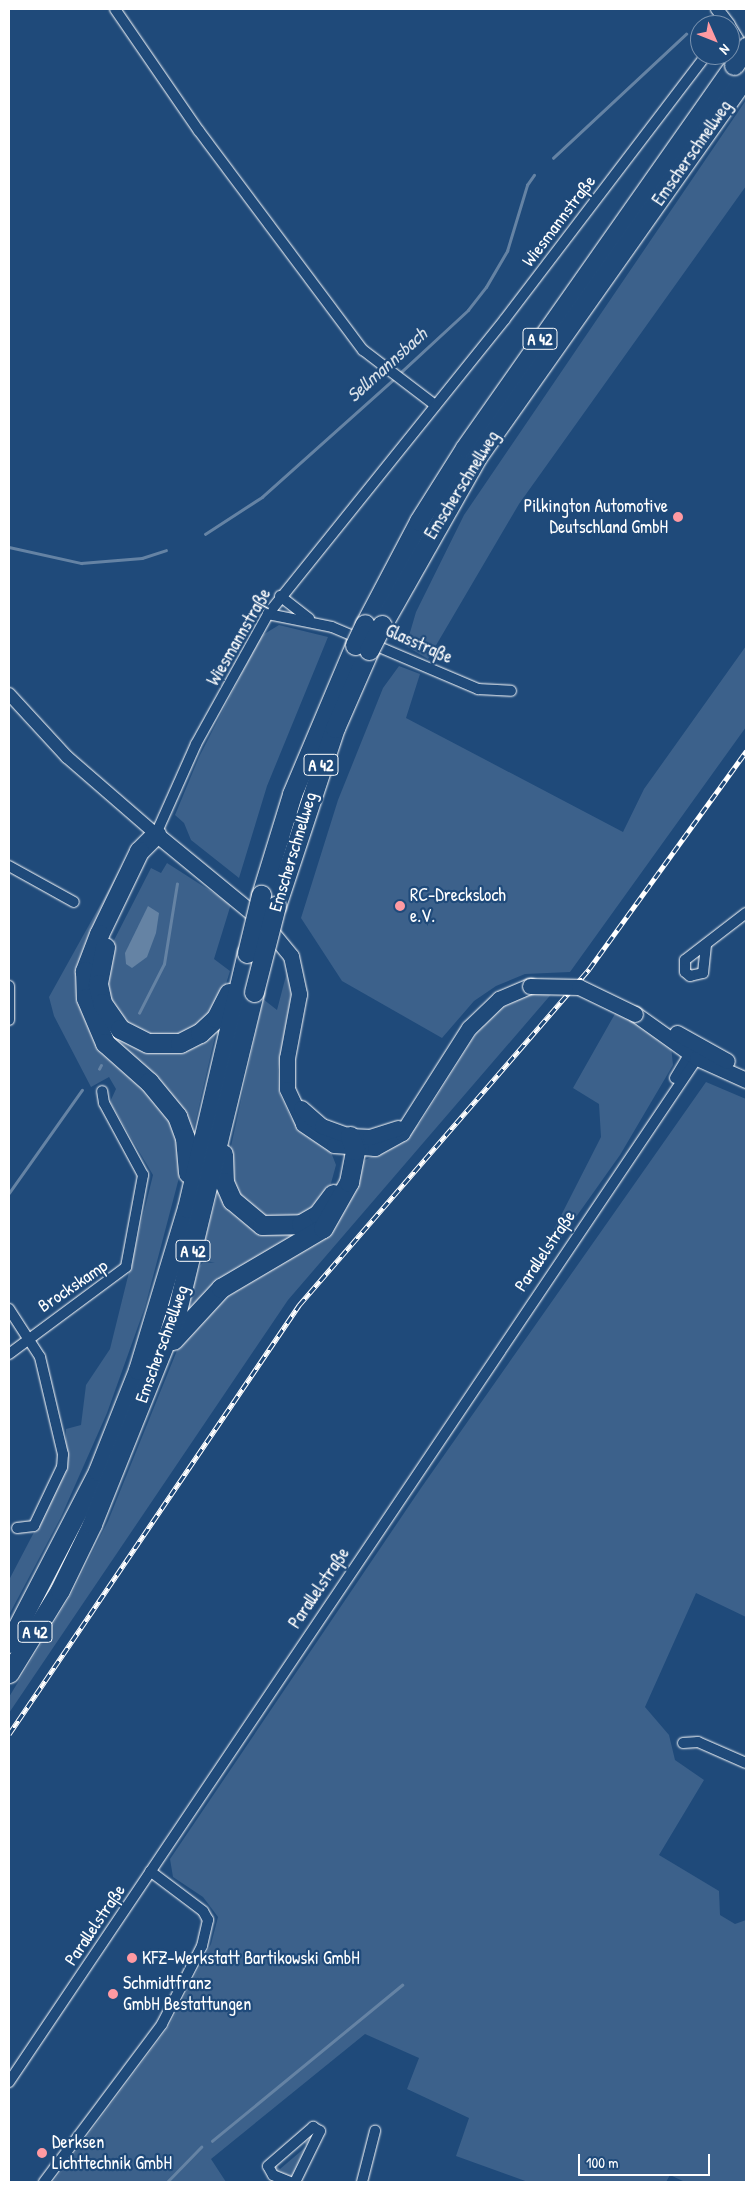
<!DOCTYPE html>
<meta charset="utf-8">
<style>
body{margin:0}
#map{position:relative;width:755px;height:2191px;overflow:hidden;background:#1f4a7a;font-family:"Patrick Hand",sans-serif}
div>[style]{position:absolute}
.green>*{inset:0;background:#3c618b}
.water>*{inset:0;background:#6583a4}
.stream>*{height:2.5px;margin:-1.25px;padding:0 1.25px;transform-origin:1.25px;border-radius:1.25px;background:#6583a4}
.roads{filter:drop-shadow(0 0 1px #fff) drop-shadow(0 0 1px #fff)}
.minor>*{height:10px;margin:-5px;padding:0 5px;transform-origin:5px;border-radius:5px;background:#1f4a7a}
.tertiary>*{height:12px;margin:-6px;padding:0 6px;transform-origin:6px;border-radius:6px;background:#1f4a7a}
.secondary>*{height:15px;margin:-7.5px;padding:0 7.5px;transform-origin:7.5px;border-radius:7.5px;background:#1f4a7a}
.motorway>*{height:19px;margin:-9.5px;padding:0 9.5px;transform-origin:9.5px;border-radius:9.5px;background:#1f4a7a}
.rail>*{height:4.5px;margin-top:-2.25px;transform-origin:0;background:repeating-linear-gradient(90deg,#1f4a7a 0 8px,#fff 0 16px);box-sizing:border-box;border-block:1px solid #fff}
.bridges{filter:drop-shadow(0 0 1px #fff) drop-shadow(0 0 1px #fff)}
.secondary-bridge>*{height:15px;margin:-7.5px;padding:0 7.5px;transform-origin:7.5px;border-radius:7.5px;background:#1f4a7a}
.motorway-bridge>*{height:19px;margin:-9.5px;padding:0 9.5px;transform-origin:9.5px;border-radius:9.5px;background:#1f4a7a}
.dots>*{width:14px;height:14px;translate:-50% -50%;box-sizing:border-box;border:2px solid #1f4a7a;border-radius:50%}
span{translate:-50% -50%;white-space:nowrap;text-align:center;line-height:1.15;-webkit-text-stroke:4.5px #1f4a7a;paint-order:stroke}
.shield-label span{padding:1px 4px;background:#1f4a7a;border:1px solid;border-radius:4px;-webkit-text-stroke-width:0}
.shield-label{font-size:16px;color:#fff;font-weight:700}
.street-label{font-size:18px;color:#fff}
.poi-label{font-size:18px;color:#fff}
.right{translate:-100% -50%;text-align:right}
.left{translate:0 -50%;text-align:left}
.water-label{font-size:19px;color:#d8e0e8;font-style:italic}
.frame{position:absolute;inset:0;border:10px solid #fff;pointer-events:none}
.north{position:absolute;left:690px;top:15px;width:50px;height:50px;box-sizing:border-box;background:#1f4a7a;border:1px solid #7992af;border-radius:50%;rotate:134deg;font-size:14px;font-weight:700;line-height:20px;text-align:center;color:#fff}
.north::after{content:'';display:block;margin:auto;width:18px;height:22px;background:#ff9aa2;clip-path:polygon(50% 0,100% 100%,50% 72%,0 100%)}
.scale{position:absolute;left:578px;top:2154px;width:132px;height:22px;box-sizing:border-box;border:2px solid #fff;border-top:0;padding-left:6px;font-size:15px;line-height:18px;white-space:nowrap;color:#fff;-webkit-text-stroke:4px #1f4a7a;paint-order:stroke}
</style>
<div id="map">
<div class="green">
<div style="clip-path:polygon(746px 100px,746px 186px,519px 504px,428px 659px,406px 646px,416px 612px,464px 515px)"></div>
<div style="clip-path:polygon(279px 625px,328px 637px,267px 786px,239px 878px,191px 840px,184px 823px,175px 815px,199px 757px,261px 636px)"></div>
<div style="clip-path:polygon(746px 646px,746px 727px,570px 972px,525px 974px,496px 986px,474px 1001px,442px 1038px,342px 981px,301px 918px,338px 800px,383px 688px,399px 666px,420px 674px,406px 718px,623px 832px,644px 789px)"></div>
<div style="clip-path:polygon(134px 844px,79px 1002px,91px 1035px,159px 1102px,175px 1132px,180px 1174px,145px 1307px,107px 1413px,61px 1517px,9px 1615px,9px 1580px,65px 1473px,66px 1429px,81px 1425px,86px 1385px,110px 1349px,153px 1175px,110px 1102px,116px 1089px,109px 1077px,91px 1087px,54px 1016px,49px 997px)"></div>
<div style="clip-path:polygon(167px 863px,231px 904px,214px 959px,230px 971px,222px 997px,209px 1019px,172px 1039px,132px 1030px,104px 990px,110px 948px,151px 868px,161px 873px)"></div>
<div style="clip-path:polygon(288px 968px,292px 990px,278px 1070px,279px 1092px,291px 1118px,331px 1152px,336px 1165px,330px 1187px,315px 1210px,277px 1223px,236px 1198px,228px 1160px,263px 999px,277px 1010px)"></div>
<div style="clip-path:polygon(93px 976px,140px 1045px,218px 1023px,191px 1141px,109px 1040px)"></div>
<div style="clip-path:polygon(554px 991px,288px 1300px,9px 1713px,9px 1697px,73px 1591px,108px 1521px,180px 1343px,194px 1323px,240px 1282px,308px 1249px,330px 1230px,346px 1209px,363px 1161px,399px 1143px,420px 1123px,477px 1032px,495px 1011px,527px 995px)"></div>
<div style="clip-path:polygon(616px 1012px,671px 1046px,673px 1065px,620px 1155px,520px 1296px,601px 1137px,599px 1104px,573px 1088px)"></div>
<div style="clip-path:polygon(706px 1082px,746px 1099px,746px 1617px,696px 1593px,645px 1707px,669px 1735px,675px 1760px,704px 1780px,659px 1855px,719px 1891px,720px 1915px,735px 1924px,746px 1920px,746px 2182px,685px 2182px,670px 2175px,666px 2182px,528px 2182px,456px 2156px,469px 2118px,407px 2089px,419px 2058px,365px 2034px,211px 2159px,226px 2182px,53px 2182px,169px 2026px,211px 1944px,218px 1917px,203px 1897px,173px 1877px,170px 1859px,421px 1488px)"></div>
<div style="clip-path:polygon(220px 1183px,269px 1232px,301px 1230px,184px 1318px,199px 1267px,203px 1262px,215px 1263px,203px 1260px,207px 1249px,203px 1248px)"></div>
<div style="clip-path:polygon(310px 2140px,311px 2142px,293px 2179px,276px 2172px,275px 2164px,280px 2169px,307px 2146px,303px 2141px)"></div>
</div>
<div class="water">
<div style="clip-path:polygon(148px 906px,159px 913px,156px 933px,147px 957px,132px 968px,126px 964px,125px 953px)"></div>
</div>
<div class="stream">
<div style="left:553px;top:158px;width:182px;rotate:-43deg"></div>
<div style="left:399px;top:374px;width:94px;rotate:-42.8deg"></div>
<div style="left:468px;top:310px;width:29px;rotate:-52deg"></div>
<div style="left:486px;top:287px;width:42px;rotate:-59.7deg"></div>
<div style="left:507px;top:251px;width:69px;rotate:-73.1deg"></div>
<div style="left:527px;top:185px;width:12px;rotate:-55deg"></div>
<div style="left:205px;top:534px;width:68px;rotate:-33deg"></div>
<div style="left:262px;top:497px;width:178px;rotate:-41.8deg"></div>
<div style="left:9px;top:547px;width:74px;rotate:12.5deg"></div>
<div style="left:81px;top:563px;width:61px;rotate:-4.7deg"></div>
<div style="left:142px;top:558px;width:25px;rotate:-18deg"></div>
<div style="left:139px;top:1013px;width:55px;rotate:-63deg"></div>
<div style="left:164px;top:964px;width:81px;rotate:-80.8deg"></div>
<div style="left:99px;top:1069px;width:4px;rotate:-63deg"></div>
<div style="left:9px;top:1193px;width:126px;rotate:-54.7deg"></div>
<div style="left:212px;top:2141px;width:246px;rotate:-39.4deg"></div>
<div style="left:167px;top:2182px;width:49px;rotate:-45.8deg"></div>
</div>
<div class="roads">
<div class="minor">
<div style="left:115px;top:9px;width:148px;rotate:55.5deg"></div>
<div style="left:199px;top:131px;width:274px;rotate:53.2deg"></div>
<div style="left:363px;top:350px;width:91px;rotate:37.4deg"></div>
<div style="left:280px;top:596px;width:37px;rotate:38deg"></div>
<div style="left:268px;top:614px;width:65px;rotate:11.5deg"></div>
<div style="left:332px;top:627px;width:159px;rotate:23deg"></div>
<div style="left:478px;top:689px;width:33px;rotate:3deg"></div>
<div style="left:156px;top:834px;width:98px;rotate:-66deg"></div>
<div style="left:196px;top:744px;width:149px;rotate:-61deg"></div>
<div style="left:268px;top:614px;width:378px;rotate:-51.2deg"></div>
<div style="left:505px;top:319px;width:332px;rotate:-52.7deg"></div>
<div style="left:9px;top:866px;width:74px;rotate:29deg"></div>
<div style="left:706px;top:945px;width:28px;rotate:96deg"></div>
<div style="left:703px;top:973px;width:13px;rotate:167deg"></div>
<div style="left:690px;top:976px;width:6px;rotate:-141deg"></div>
<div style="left:685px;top:972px;width:12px;rotate:-90deg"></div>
<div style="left:685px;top:960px;width:77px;rotate:-37.6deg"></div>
<div style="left:9px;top:986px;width:34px;rotate:90deg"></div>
<div style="left:675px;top:1078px;width:33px;rotate:-59deg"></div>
<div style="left:9px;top:1309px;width:57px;rotate:57.1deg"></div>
<div style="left:40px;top:1357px;width:100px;rotate:76.7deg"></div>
<div style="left:63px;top:1454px;width:13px;rotate:94deg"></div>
<div style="left:62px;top:1467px;width:65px;rotate:115.4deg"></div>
<div style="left:34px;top:1526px;width:17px;rotate:173deg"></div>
<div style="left:9px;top:1354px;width:146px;rotate:-36.6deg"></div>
<div style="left:126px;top:1267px;width:94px;rotate:-79.5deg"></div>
<div style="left:143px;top:1175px;width:82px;rotate:-118.4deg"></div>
<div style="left:104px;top:1103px;width:12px;rotate:-99deg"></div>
<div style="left:683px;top:1743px;width:15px;rotate:-4deg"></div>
<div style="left:698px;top:1742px;width:52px;rotate:23.6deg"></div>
<div style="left:9px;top:2082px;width:1239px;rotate:-56.09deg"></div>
<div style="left:44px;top:2182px;width:197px;rotate:-53.2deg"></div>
<div style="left:162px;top:2024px;width:88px;rotate:-62.9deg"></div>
<div style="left:202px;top:1946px;width:27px;rotate:-77deg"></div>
<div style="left:208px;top:1920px;width:10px;rotate:-119deg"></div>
<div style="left:203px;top:1911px;width:66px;rotate:-143deg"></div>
<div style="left:290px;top:2182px;width:18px;rotate:-158deg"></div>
<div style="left:273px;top:2175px;width:10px;rotate:-119deg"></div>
<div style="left:268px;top:2166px;width:60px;rotate:-40.9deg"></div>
<div style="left:313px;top:2127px;width:8px;rotate:30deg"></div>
<div style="left:320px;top:2131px;width:57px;rotate:116.1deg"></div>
<div style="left:362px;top:2182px;width:53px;rotate:-75.7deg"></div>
</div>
<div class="tertiary">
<div style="left:717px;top:9px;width:20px;rotate:53deg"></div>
<div style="left:730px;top:27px;width:31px;rotate:59deg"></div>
<div style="left:9px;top:694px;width:86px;rotate:47.4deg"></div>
<div style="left:67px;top:757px;width:118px;rotate:40.9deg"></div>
</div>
<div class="secondary">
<div style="left:156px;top:834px;width:139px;rotate:39.4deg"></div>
<div style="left:263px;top:922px;width:44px;rotate:50.5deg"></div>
<div style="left:291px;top:956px;width:39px;rotate:78deg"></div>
<div style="left:299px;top:994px;width:65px;rotate:100.6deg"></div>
<div style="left:287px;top:1058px;width:31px;rotate:90deg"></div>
<div style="left:287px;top:1089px;width:38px;rotate:65deg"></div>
<div style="left:303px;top:1124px;width:37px;rotate:34deg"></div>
<div style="left:334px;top:1145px;width:41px;rotate:4.2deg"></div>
<div style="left:375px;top:1148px;width:31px;rotate:-29deg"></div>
<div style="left:402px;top:1133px;width:125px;rotate:-57.5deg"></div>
<div style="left:469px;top:1028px;width:42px;rotate:-44deg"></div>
<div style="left:499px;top:999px;width:34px;rotate:-23deg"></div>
<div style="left:635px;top:1014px;width:76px;rotate:35.4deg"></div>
<div style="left:697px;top:1058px;width:54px;rotate:24.2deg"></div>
<div style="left:677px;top:1033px;width:57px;rotate:29.2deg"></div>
<div style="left:301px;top:1108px;width:28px;rotate:41deg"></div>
<div style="left:322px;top:1126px;width:30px;rotate:20deg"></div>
<div style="left:350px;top:1136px;width:20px;rotate:3deg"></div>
<div style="left:370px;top:1137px;width:29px;rotate:-18deg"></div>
</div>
<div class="motorway">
<div style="left:365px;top:624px;width:116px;rotate:-62.3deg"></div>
<div style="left:419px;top:521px;width:86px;rotate:-57.8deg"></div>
<div style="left:465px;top:448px;width:468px;rotate:-54.9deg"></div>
<div style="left:382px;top:625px;width:193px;rotate:-60.5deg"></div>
<div style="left:477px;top:457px;width:466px;rotate:-54.8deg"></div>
<div style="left:156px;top:834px;width:24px;rotate:135deg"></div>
<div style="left:139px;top:851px;width:92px;rotate:115.7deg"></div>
<div style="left:99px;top:934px;width:40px;rotate:111deg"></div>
<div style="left:85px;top:971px;width:27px;rotate:88deg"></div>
<div style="left:86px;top:998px;width:49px;rotate:67.1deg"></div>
<div style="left:105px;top:1043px;width:59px;rotate:41.6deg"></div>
<div style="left:149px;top:1082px;width:44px;rotate:50.5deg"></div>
<div style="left:177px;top:1116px;width:23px;rotate:70deg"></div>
<div style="left:185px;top:1138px;width:35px;rotate:85deg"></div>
<div style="left:261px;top:895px;width:106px;rotate:-72.9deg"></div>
<div style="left:292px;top:794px;width:162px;rotate:-67.1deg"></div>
<div style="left:276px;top:906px;width:188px;rotate:-71.7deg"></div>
<div style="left:335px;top:728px;width:85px;rotate:-66.4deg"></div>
<div style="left:105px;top:947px;width:38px;rotate:101deg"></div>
<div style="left:98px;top:984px;width:19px;rotate:78deg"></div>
<div style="left:102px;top:1003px;width:32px;rotate:55deg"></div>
<div style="left:120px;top:1029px;width:31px;rotate:27deg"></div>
<div style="left:148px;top:1043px;width:32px"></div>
<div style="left:180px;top:1043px;width:22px;rotate:-27deg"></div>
<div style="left:200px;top:1033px;width:22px;rotate:-43deg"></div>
<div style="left:216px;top:1018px;width:28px;rotate:-63deg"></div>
<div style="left:223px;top:1154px;width:28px;rotate:88deg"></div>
<div style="left:224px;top:1182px;width:20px;rotate:66deg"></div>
<div style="left:232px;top:1200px;width:39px;rotate:40deg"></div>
<div style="left:262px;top:1225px;width:39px;rotate:-1deg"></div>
<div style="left:301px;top:1224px;width:20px;rotate:-30deg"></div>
<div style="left:318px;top:1214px;width:25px;rotate:-53deg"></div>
<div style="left:173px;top:1340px;width:71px;rotate:-47.3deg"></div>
<div style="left:221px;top:1288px;width:118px;rotate:-30.5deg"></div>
<div style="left:323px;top:1228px;width:53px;rotate:-60.5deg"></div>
<div style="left:349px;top:1182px;width:33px;rotate:-79deg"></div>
<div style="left:355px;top:1150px;width:15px;rotate:-110deg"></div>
<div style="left:9px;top:1643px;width:194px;rotate:-62.6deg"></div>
<div style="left:98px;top:1471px;width:109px;rotate:-68.4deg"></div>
<div style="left:138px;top:1370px;width:169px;rotate:-73.2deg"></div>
<div style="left:187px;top:1208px;width:262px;rotate:-76.8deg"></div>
<div style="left:9px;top:1673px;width:97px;rotate:-58.4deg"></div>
<div style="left:60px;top:1590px;width:73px;rotate:-64.1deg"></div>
<div style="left:92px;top:1524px;width:225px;rotate:-68.1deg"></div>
<div style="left:176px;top:1315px;width:332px;rotate:-76.4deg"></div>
</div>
</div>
<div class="rail">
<div style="left:9px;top:1734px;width:518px;rotate:-55.94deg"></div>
<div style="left:299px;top:1305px;width:444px;rotate:-49.2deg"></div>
<div style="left:589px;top:969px;width:269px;rotate:-54.2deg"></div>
</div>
<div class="bridges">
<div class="secondary-bridge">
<div style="left:530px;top:986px;width:49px;rotate:1.2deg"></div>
<div style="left:579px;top:987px;width:62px;rotate:25.7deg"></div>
</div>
<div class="motorway-bridge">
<div style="left:734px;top:65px;width:22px;rotate:-56deg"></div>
<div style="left:355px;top:645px;width:23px;rotate:-65deg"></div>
<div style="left:369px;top:650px;width:28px;rotate:-63deg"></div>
<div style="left:247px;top:953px;width:60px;rotate:-76.4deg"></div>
<div style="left:254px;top:992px;width:89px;rotate:-75.7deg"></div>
</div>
</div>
<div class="dots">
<div style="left:678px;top:517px;background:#ff9aa2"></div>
<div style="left:400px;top:906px;background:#ff9aa2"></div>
<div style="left:132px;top:1958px;background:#ff9aa2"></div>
<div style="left:113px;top:1994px;background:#ff9aa2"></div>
<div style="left:42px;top:2153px;background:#ff9aa2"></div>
</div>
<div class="shield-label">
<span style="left:540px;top:339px">A 42</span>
<span style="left:321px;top:765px">A 42</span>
<span style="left:193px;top:1251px">A 42</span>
<span style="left:35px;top:1632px">A 42</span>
</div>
<div class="street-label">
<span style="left:692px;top:153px;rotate:-55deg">Emscherschnellweg</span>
<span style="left:559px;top:221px;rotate:-53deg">Wiesmannstraße</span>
<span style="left:462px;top:485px;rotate:-58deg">Emscherschnellweg</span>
<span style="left:239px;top:637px;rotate:-60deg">Wiesmannstraße</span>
<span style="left:419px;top:644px;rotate:24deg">Glasstraße</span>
<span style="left:293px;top:852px;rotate:-73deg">Emscherschnellweg</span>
<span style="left:545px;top:1251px;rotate:-56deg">Parallelstraße</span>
<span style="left:73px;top:1286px;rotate:-34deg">Brockskamp</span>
<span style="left:162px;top:1344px;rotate:-70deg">Emscherschnellweg</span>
<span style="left:319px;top:1588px;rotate:-56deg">Parallelstraße</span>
<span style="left:95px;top:1925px;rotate:-56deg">Parallelstraße</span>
</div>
<div class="poi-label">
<span class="right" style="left:668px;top:517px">Pilkington Automotive<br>Deutschland GmbH</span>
<span class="left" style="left:410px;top:906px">RC-Drecksloch<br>e.V.</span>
<span class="left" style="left:142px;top:1958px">KFZ-Werkstatt Bartikowski GmbH</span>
<span class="left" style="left:123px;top:1994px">Schmidtfranz<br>GmbH Bestattungen</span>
<span class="left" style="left:52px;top:2153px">Derksen<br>Lichttechnik GmbH</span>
</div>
<div class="water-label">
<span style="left:387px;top:365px;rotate:-42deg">Sellmannsbach</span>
</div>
<div class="frame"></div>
<div class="north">N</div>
<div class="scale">100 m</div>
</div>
